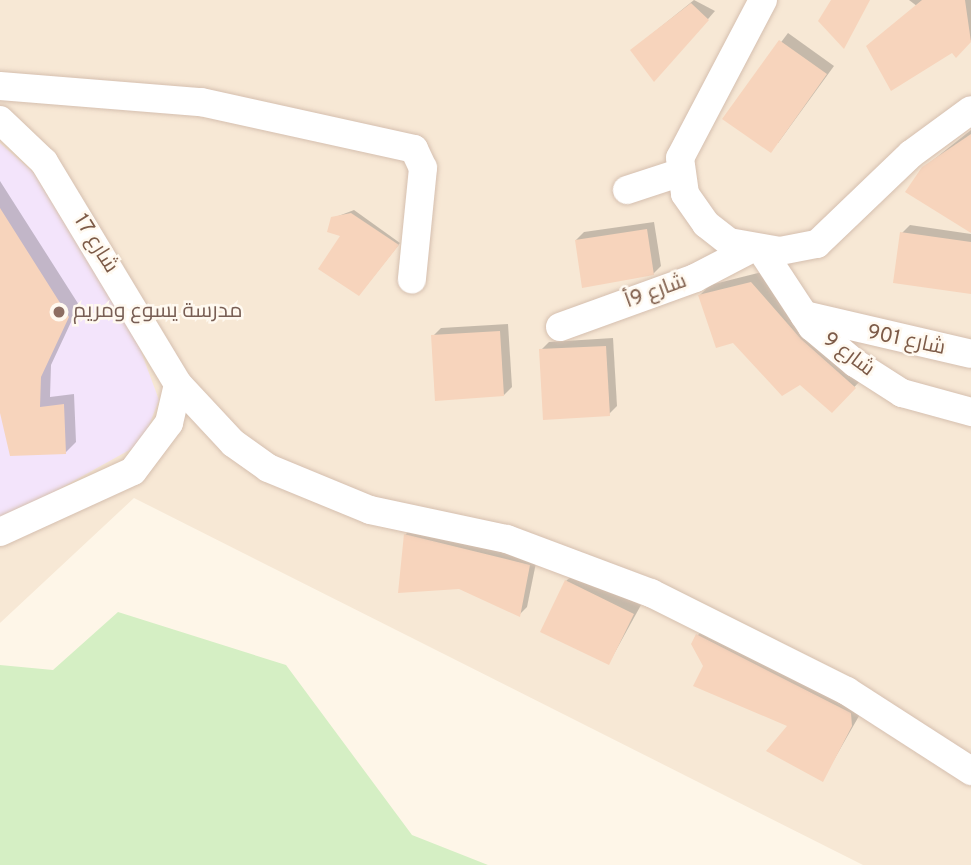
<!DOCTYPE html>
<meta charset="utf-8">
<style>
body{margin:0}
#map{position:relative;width:971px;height:865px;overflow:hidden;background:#fef6e8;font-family:Overpass,Cairo,sans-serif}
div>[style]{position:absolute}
.residential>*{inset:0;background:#f7e8d5}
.education>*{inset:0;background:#f3e4fb}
.green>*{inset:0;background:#d5efc4}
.shadow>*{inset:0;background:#0003}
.building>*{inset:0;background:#f7d4bc}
.roads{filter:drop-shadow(0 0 2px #d5bfaf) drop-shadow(0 0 2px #d5bfaf)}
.minor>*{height:28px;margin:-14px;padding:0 14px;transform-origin:14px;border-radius:14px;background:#fff}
.dots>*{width:19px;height:19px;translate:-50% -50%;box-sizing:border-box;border:4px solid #fff9f0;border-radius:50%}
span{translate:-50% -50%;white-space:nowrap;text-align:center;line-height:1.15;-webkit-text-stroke:5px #fff9f0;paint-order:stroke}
.street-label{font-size:21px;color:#7d5b48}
.education-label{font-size:21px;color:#785e54}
.left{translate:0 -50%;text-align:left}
</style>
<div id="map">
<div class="residential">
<div style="clip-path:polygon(0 0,971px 0,971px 865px,863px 865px,134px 498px,0 623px)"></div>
</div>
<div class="education">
<div style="clip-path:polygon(0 143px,33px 172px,139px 346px,159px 400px,142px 443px,0 522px)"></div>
</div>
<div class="green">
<div style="clip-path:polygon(118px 612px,286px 665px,412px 835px,488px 865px,0 865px,0 665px,53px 670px)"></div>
</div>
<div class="shadow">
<div style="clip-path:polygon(694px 0,715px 11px,662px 72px,632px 50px)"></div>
<div style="clip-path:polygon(909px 0,971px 0,971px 40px,967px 44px)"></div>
<div style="clip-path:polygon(788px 33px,834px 66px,778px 143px,724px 118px)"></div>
<div style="clip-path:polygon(971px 130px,971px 231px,923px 168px)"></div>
<div style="clip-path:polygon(0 181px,79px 305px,51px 365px,50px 397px,74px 394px,76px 442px,65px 453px,0 411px)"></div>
<div style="clip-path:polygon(354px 210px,400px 243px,362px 291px,333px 218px)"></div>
<div style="clip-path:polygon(654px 222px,661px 266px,653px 274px,576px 240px,584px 232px)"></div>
<div style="clip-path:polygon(910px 225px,971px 234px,971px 292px,902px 233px)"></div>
<div style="clip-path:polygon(762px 272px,865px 376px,832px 410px,700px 295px,710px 285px)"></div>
<div style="clip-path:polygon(508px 324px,512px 387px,504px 395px,433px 336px,441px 328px)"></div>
<div style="clip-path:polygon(613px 338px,617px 406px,609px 414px,541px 350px,549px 342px)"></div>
<div style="clip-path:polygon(413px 527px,537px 558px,527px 607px,519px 615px,405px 535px)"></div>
<div style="clip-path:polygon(574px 574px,641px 605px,609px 663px,566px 581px)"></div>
<div style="clip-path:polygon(706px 627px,858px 705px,859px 716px,823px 779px,790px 726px,705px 666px,698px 635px)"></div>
</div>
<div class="building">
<div style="clip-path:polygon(831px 0,870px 0,844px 49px,818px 21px)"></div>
<div style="clip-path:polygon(922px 0,965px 0,971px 42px,956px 58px,952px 53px,891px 91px,866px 46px)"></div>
<div style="clip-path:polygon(691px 3px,709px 20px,654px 82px,630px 50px)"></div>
<div style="clip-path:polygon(779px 40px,827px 74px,771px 153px,722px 119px)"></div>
<div style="clip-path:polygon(971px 134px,971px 233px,905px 192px,922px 167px)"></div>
<div style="clip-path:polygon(0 208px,69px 317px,41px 377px,40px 407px,64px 404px,66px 454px,10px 456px,0 413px)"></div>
<div style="clip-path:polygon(351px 213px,399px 245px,359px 296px,318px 269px,340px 236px,327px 232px,331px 217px)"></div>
<div style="clip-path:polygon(647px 229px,654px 275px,582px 288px,575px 240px)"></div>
<div style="clip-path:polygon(900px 232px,971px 242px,971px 294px,893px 283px)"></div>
<div style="clip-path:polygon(751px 282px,801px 339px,856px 388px,832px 413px,800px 385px,782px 396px,733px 343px,716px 348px,698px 295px)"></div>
<div style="clip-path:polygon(500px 331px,504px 396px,435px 401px,431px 335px)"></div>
<div style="clip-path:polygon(606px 346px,610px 416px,543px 420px,539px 349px)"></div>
<div style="clip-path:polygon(404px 534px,530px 565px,520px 617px,459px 589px,398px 593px)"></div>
<div style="clip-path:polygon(565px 580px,634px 614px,609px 665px,540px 632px)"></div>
<div style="clip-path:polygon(696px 634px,851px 713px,852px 726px,823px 782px,766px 751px,787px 726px,693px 686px,703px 666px,691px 644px)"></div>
</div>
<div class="roads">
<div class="minor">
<div style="left:763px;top:0;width:178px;rotate:117.7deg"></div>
<div style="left:680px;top:158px;width:36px;rotate:82deg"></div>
<div style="left:685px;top:194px;width:37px;rotate:55deg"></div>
<div style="left:706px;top:224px;width:29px;rotate:38deg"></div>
<div style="left:729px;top:242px;width:52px;rotate:10deg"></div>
<div style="left:780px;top:251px;width:38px;rotate:-11deg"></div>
<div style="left:817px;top:244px;width:130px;rotate:-43.8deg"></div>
<div style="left:911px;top:154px;width:74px;rotate:-36.3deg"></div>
<div style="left:0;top:86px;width:202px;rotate:4.6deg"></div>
<div style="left:201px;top:102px;width:218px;rotate:12.4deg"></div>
<div style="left:414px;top:149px;width:21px;rotate:65deg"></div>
<div style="left:423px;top:168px;width:112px;rotate:95.7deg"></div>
<div style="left:0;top:120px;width:61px;rotate:43.7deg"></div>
<div style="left:44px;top:162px;width:259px;rotate:58.9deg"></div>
<div style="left:178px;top:384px;width:81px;rotate:47deg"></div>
<div style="left:233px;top:443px;width:43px;rotate:35.5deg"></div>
<div style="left:268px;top:468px;width:110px;rotate:22.4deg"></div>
<div style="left:370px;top:510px;width:140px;rotate:12deg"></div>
<div style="left:507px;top:539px;width:154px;rotate:20.6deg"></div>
<div style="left:651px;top:593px;width:219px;rotate:26.6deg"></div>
<div style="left:847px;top:691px;width:148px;rotate:32.8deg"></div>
<div style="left:627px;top:190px;width:55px;rotate:-18.1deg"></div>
<div style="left:762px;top:251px;width:91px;rotate:56.7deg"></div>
<div style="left:812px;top:327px;width:56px;rotate:39.9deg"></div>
<div style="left:855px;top:363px;width:56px;rotate:32.6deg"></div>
<div style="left:902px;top:393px;width:72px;rotate:15.4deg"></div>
<div style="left:804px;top:315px;width:171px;rotate:13.1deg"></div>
<div style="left:560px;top:327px;width:144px;rotate:-19.9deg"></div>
<div style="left:695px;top:278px;width:61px;rotate:-27.4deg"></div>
<div style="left:0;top:532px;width:146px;rotate:-24.6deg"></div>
<div style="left:133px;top:471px;width:60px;rotate:-53.1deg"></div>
<div style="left:169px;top:423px;width:40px;rotate:-77deg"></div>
</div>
</div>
<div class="dots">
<div style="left:59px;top:312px;background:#8d6e63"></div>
</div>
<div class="street-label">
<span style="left:95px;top:244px;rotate:58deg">شارع 17</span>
<span style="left:656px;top:292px;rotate:-20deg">شارع 9أ</span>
<span style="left:906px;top:341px;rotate:12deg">شارع 901</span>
<span style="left:848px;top:355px;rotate:37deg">شارع 9</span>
</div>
<div class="education-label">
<span class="left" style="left:73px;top:312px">مدرسة يسوع ومريم</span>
</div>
</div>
